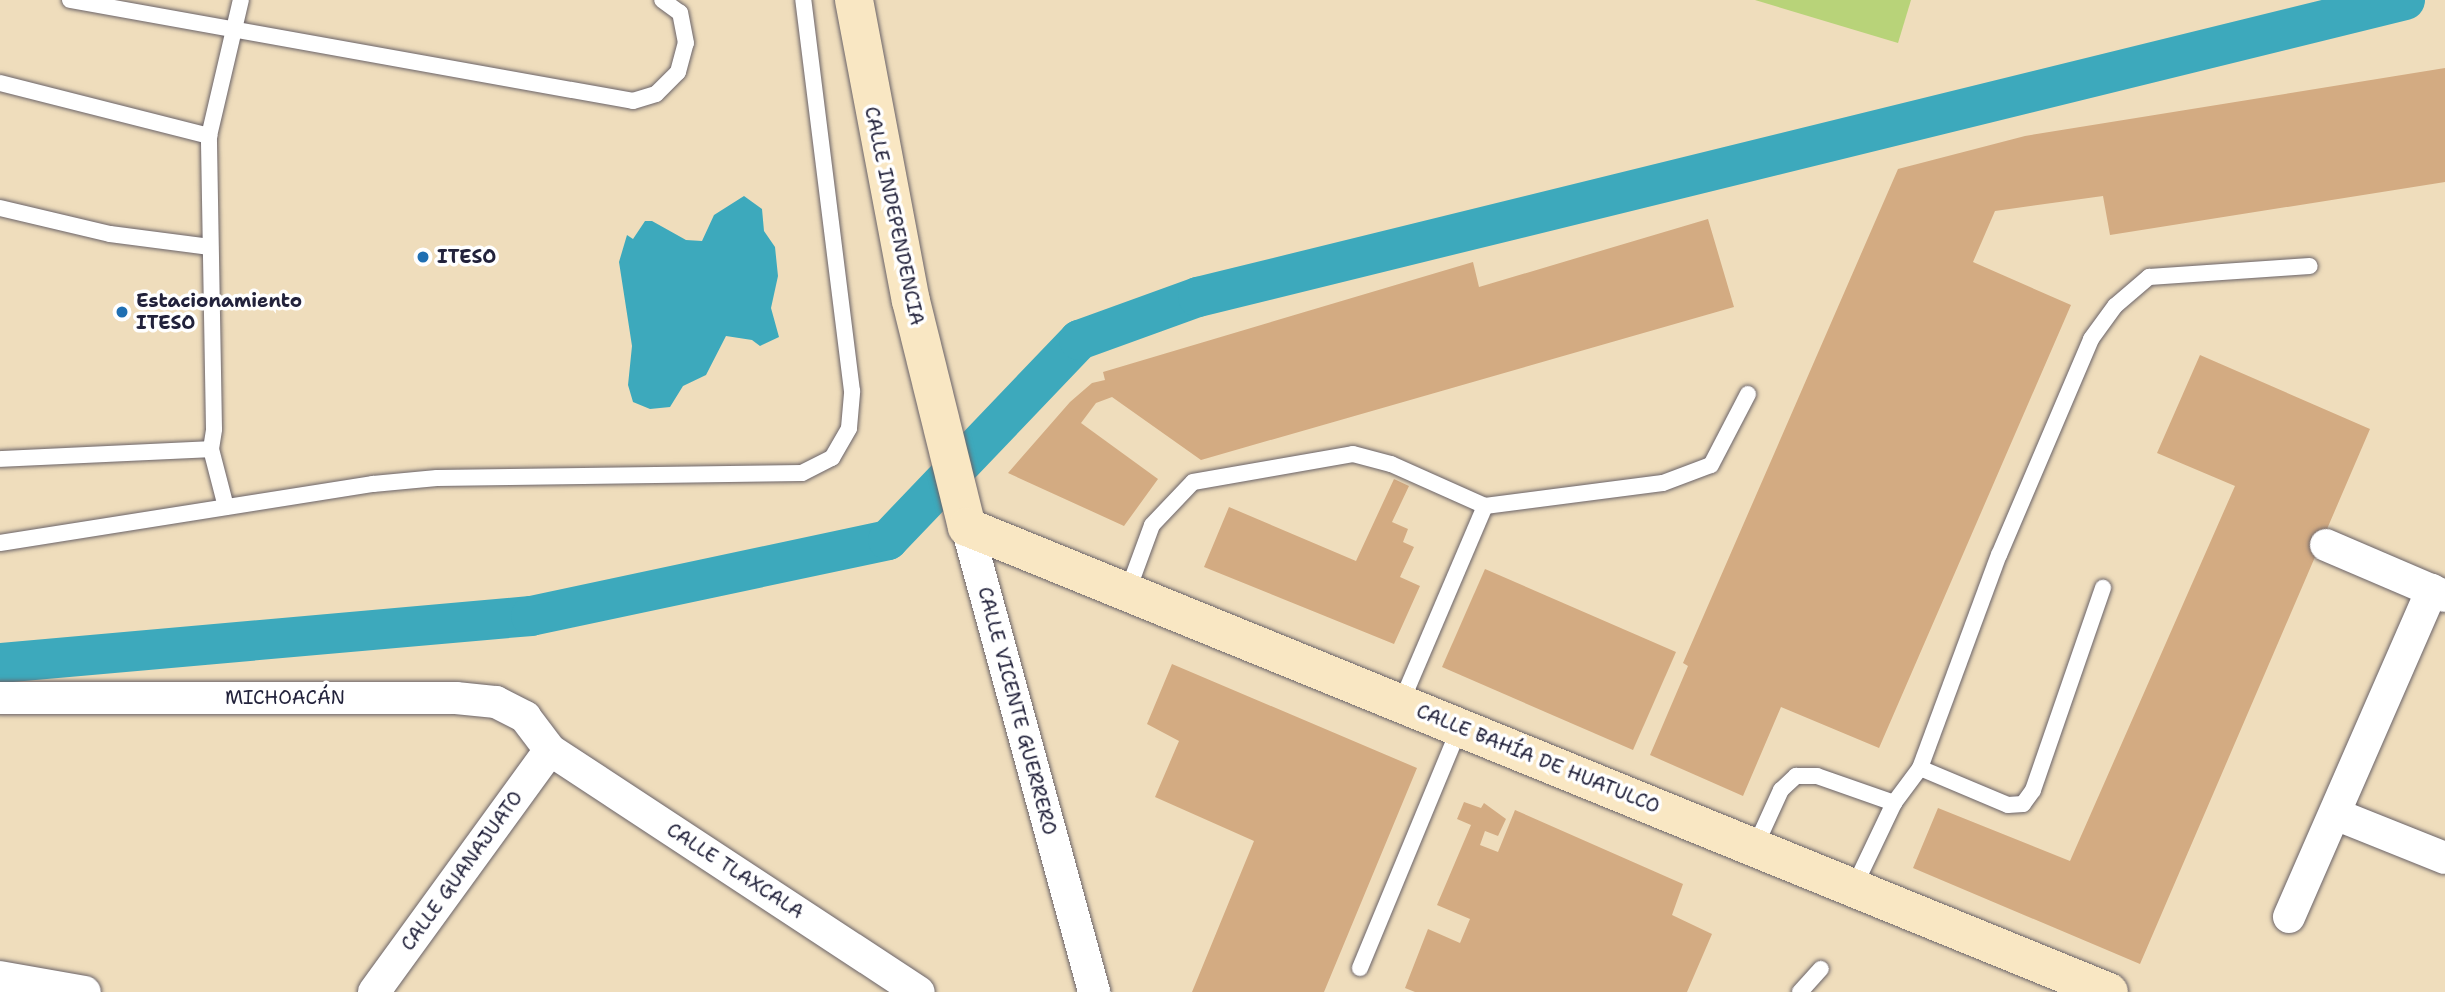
<!DOCTYPE html>
<meta charset="utf-8">
<style>
body{margin:0}
#map{position:relative;width:2445px;height:992px;overflow:hidden;background:#efddbc;font-family:"Shantell Sans",sans-serif}
div>[style]{position:absolute}
.green>*{inset:0;background:#b8d379}
.water>*{inset:0;background:#3da9bc}
.canal>*{height:40px;margin:-20px;padding:0 20px;transform-origin:20px;border-radius:20px;background:#3da9bc}
.building>*{inset:0;background:#d3ab82}
.roads{filter:drop-shadow(0 0 2px #6a6368) drop-shadow(0 0 2px #6a6368)}
.lane>*{height:16px;margin:-8px;padding:0 8px;transform-origin:8px;border-radius:8px;background:#fff}
.street>*{height:32px;margin:-16px;padding:0 16px;transform-origin:16px;border-radius:16px;background:#fff}
.secondary>*{height:38px;margin:-19px;padding:0 19px;transform-origin:19px;border-radius:19px;background:#f9e7c3}
.dots>*{width:19px;height:19px;translate:-50% -50%;box-sizing:border-box;border:4px solid #fff;border-radius:50%}
span{translate:-50% -50%;white-space:nowrap;text-align:center;line-height:1.15;-webkit-text-stroke:7px #fff;paint-order:stroke}
.street-label{font-size:19px;color:#22223b}
.poi-label{font-size:19px;color:#22223b;font-weight:700}
.left{translate:0 -50%;text-align:left}
</style>
<div id="map">
<div class="green">
<div style="clip-path:polygon(1755px 0,1911px 0,1898px 43px)"></div>
</div>
<div class="water">
<div style="clip-path:polygon(744px 196px,762px 209px,764px 231px,775px 247px,778px 276px,771px 308px,779px 337px,760px 346px,752px 340px,726px 336px,706px 375px,683px 386px,670px 407px,650px 409px,633px 402px,628px 385px,632px 346px,619px 262px,627px 235px,633px 239px,645px 221px,652px 221px,686px 240px,702px 241px,714px 215px)"></div>
</div>
<div class="canal">
<div style="left:0;top:663px;width:533px;rotate:-5.06deg"></div>
<div style="left:531px;top:616px;width:365px;rotate:-12deg"></div>
<div style="left:888px;top:540px;width:277px;rotate:-46.3deg"></div>
<div style="left:1079px;top:340px;width:127px;rotate:-19.9deg"></div>
<div style="left:1198px;top:297px;width:1243px;rotate:-13.82deg"></div>
</div>
<div class="building">
<div style="clip-path:polygon(2445px 68px,2445px 182px,2110px 235px,2103px 196px,1995px 211px,1973px 262px,2071px 305px,1879px 748px,1781px 707px,1743px 796px,1650px 755px,1688px 666px,1683px 663px,1898px 169px,2025px 136px)"></div>
<div style="clip-path:polygon(1708px 219px,1734px 307px,1201px 460px,1112px 397px,1096px 403px,1081px 423px,1158px 479px,1124px 526px,1008px 473px,1070px 402px,1092px 383px,1105px 380px,1103px 372px,1473px 262px,1479px 287px)"></div>
<div style="clip-path:polygon(2200px 355px,2370px 429px,2140px 964px,1913px 868px,1938px 808px,2070px 861px,2235px 486px,2157px 453px)"></div>
<div style="clip-path:polygon(1394px 479px,1409px 486px,1392px 522px,1408px 529px,1403px 542px,1414px 547px,1400px 577px,1420px 586px,1394px 644px,1204px 567px,1229px 507px,1356px 561px)"></div>
<div style="clip-path:polygon(1485px 569px,1676px 652px,1633px 750px,1442px 667px)"></div>
<div style="clip-path:polygon(1172px 664px,1417px 768px,1324px 992px,1192px 992px,1254px 841px,1155px 797px,1179px 741px,1147px 724px)"></div>
<div style="clip-path:polygon(1464px 802px,1481px 808px,1484px 803px,1506px 819px,1498px 836px,1485px 831px,1480px 845px,1498px 852px,1515px 810px,1683px 884px,1672px 915px,1712px 934px,1687px 992px,1415px 992px,1405px 988px,1428px 929px,1460px 943px,1470px 919px,1437px 905px,1471px 825px,1457px 819px)"></div>
</div>
<div class="roads">
<div class="lane">
<div style="left:70px;top:0;width:572px;rotate:10.17deg"></div>
<div style="left:633px;top:101px;width:24px;rotate:-17deg"></div>
<div style="left:656px;top:94px;width:31px;rotate:-45deg"></div>
<div style="left:678px;top:72px;width:30px;rotate:-75deg"></div>
<div style="left:686px;top:43px;width:31px;rotate:-101deg"></div>
<div style="left:680px;top:13px;width:22px;rotate:-144deg"></div>
<div style="left:0;top:83px;width:216px;rotate:14.2deg"></div>
<div style="left:0;top:208px;width:113px;rotate:13.3deg"></div>
<div style="left:110px;top:234px;width:101px;rotate:7.4deg"></div>
<div style="left:0;top:459px;width:211px;rotate:-2.7deg"></div>
<div style="left:1485px;top:506px;width:179px;rotate:-7.4deg"></div>
<div style="left:1663px;top:483px;width:51px;rotate:-20.6deg"></div>
<div style="left:1711px;top:465px;width:80px;rotate:-62.5deg"></div>
<div style="left:226px;top:507px;width:60px;rotate:-104.5deg"></div>
<div style="left:211px;top:449px;width:20px;rotate:-81deg"></div>
<div style="left:214px;top:429px;width:293px;rotate:-91deg"></div>
<div style="left:209px;top:136px;width:140px;rotate:-76.8deg"></div>
<div style="left:0;top:543px;width:378px;rotate:-9deg"></div>
<div style="left:373px;top:484px;width:64px;rotate:-5.4deg"></div>
<div style="left:437px;top:478px;width:365px;rotate:-0.8deg"></div>
<div style="left:802px;top:473px;width:34px;rotate:-27deg"></div>
<div style="left:832px;top:458px;width:34px;rotate:-60deg"></div>
<div style="left:849px;top:428px;width:37px;rotate:-85deg"></div>
<div style="left:852px;top:391px;width:394px;rotate:-97.1deg"></div>
<div style="left:1127px;top:593px;width:72px;rotate:-69.8deg"></div>
<div style="left:1152px;top:525px;width:59px;rotate:-46.4deg"></div>
<div style="left:1193px;top:482px;width:162px;rotate:-9.9deg"></div>
<div style="left:1353px;top:454px;width:39px;rotate:15deg"></div>
<div style="left:1391px;top:464px;width:103px;rotate:24.1deg"></div>
<div style="left:1485px;top:506px;width:214px;rotate:113.1deg"></div>
<div style="left:1920px;top:768px;width:95px;rotate:22.8deg"></div>
<div style="left:2008px;top:805px;width:15px;rotate:-4deg"></div>
<div style="left:2023px;top:804px;width:17px;rotate:-54deg"></div>
<div style="left:2033px;top:790px;width:214px;rotate:-70.9deg"></div>
<div style="left:1755px;top:847px;width:63px;rotate:-65.5deg"></div>
<div style="left:1781px;top:790px;width:21px;rotate:-43deg"></div>
<div style="left:1796px;top:776px;width:21px"></div>
<div style="left:1817px;top:776px;width:82px;rotate:19.3deg"></div>
<div style="left:1894px;top:803px;width:44px;rotate:-53.4deg"></div>
<div style="left:1920px;top:768px;width:227px;rotate:-69.7deg"></div>
<div style="left:1999px;top:555px;width:235px;rotate:-66.9deg"></div>
<div style="left:2091px;top:339px;width:41px;rotate:-54deg"></div>
<div style="left:2115px;top:306px;width:45px;rotate:-40.5deg"></div>
<div style="left:2149px;top:277px;width:161px;rotate:-3.9deg"></div>
<div style="left:1853px;top:889px;width:95px;rotate:-64.5deg"></div>
<div style="left:1360px;top:968px;width:261px;rotate:-67.5deg"></div>
<div style="left:1800px;top:992px;width:31px;rotate:-48deg"></div>
</div>
<div class="street">
<div style="left:967px;top:527px;width:482px;rotate:74.7deg"></div>
<div style="left:2326px;top:545px;width:129px;rotate:23.2deg"></div>
<div style="left:0;top:698px;width:456px"></div>
<div style="left:456px;top:698px;width:40px;rotate:5.7deg"></div>
<div style="left:496px;top:702px;width:33px;rotate:27deg"></div>
<div style="left:525px;top:717px;width:41px;rotate:52.9deg"></div>
<div style="left:550px;top:750px;width:441px;rotate:33.3deg"></div>
<div style="left:2335px;top:814px;width:118px;rotate:21.8deg"></div>
<div style="left:2289px;top:917px;width:357px;rotate:-66.4deg"></div>
<div style="left:0;top:977px;width:86px;rotate:10deg"></div>
<div style="left:374px;top:992px;width:299px;rotate:-54deg"></div>
</div>
<div class="secondary">
<div style="left:854px;top:0;width:306px;rotate:79.3deg"></div>
<div style="left:911px;top:301px;width:233px;rotate:76.1deg"></div>
<div style="left:967px;top:527px;width:1233px;rotate:22.16deg"></div>
</div>
</div>
<div class="dots">
<div style="left:423px;top:257px;background:#1f6fb2"></div>
<div style="left:122px;top:312px;background:#1f6fb2"></div>
</div>
<div class="street-label">
<span style="left:894px;top:216px;rotate:78deg">CALLE INDEPENDENCIA</span>
<span style="left:285px;top:698px">MICHOACÁN</span>
<span style="left:1017px;top:711px;rotate:75deg">CALLE VICENTE GUERRERO</span>
<span style="left:1538px;top:759px;rotate:22deg">CALLE BAHÍA DE HUATULCO</span>
<span style="left:462px;top:871px;rotate:-54deg">CALLE GUANAJUATO</span>
<span style="left:735px;top:871px;rotate:33deg">CALLE TLAXCALA</span>
</div>
<div class="poi-label">
<span class="left" style="left:437px;top:257px">ITESO</span>
<span class="left" style="left:136px;top:312px">Estacionamiento<br>ITESO</span>
</div>
</div>
